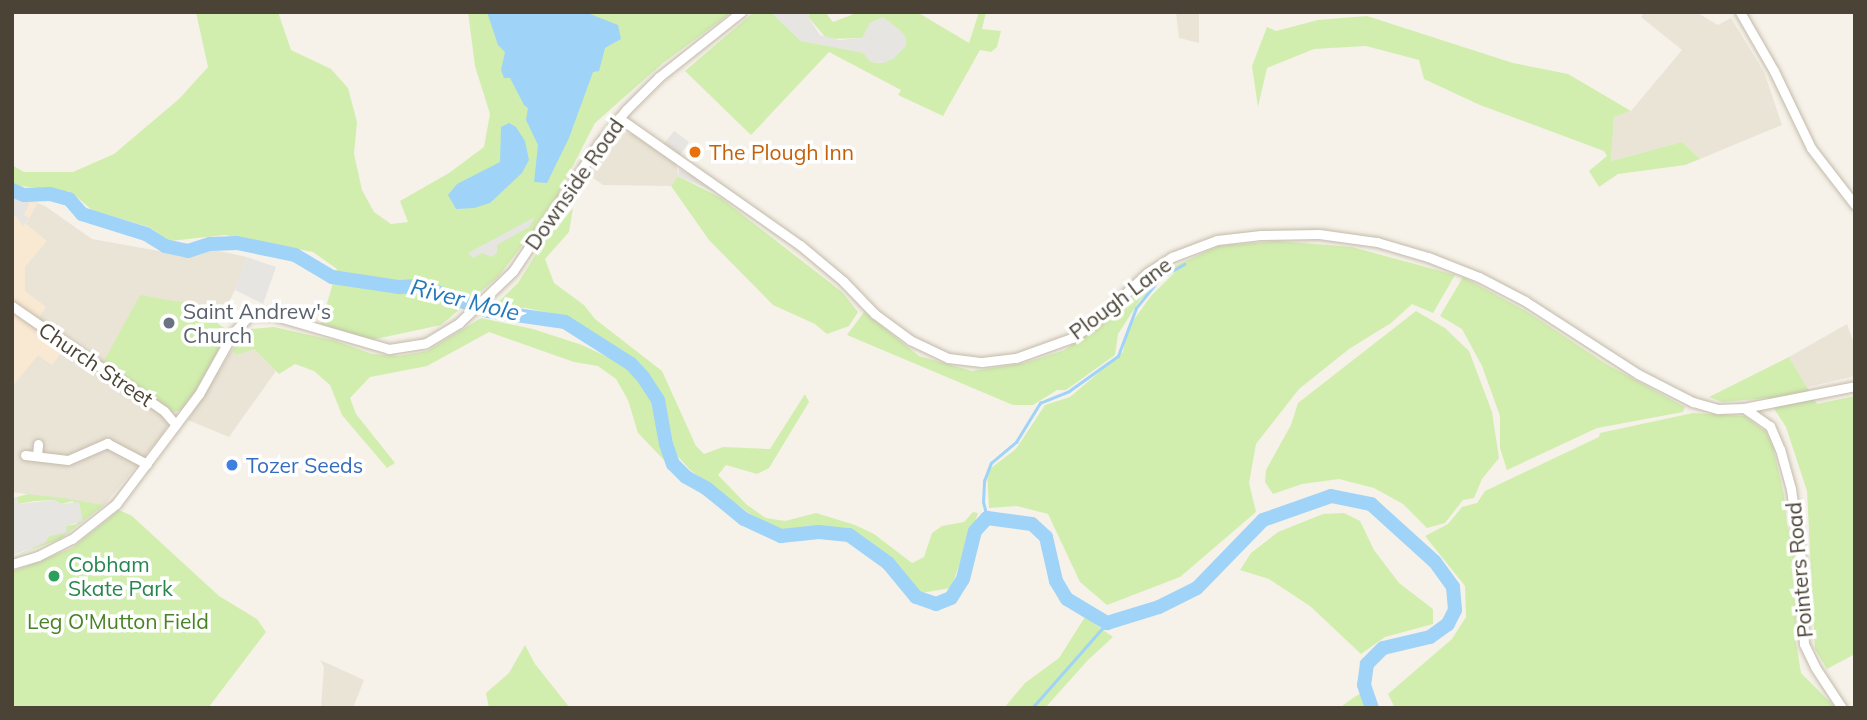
<!DOCTYPE html>
<style>
body{margin:0}
#map{position:relative;width:1867px;height:720px;overflow:hidden;background:#f6f2e9;font-family:Mulish,sans-serif}
div>[style]{position:absolute}
.residential>*{inset:0;background:#eae4d7}
.commercial>*{inset:0;background:#f9e9d3}
.green>*{inset:0;background:#d1eeae}
.parking>*{inset:0;background:#e7e5e1}
.water>*{inset:0;background:#a0d3f8}
.stream>*{height:2.5px;margin:-1.25px;padding:0 1.25px;transform-origin:1.25px;border-radius:1.25px;background:#a0d3f8}
.river>*{height:14px;margin:-7px;padding:0 7px;transform-origin:7px;border-radius:7px;background:#a0d3f8}
.roads{filter:drop-shadow(0 0 2px #c3baaa) drop-shadow(0 0 2px #c3baaa)}
.minor>*{height:9px;margin:-4.5px;padding:0 4.5px;transform-origin:4.5px;border-radius:4.5px;background:#fff}
.dots>*{width:19px;height:19px;translate:-50% -50%;box-sizing:border-box;border:4px solid #fff;border-radius:50%}
span{translate:-50% -50%;white-space:nowrap;text-align:center;line-height:1.15;-webkit-text-stroke:7px #fff;paint-order:stroke}
.food-label{font-size:21px;color:#c56008}
.left{translate:0 -50%;text-align:left}
.street-label{font-size:21px;color:#4b4336}
.worship-label{font-size:21px;color:#5b616d}
.shop-label{font-size:21px;color:#366cbe}
.leisure-label{font-size:21px;color:#27864d}
.park-label{font-size:21px;color:#478323}
.water-label{font-size:23px;color:#2379b9;font-style:italic}
.frame{position:absolute;inset:0;border:14px solid #4b4336;pointer-events:none}
</style>
<div id="map">
<div class="residential">
<div style="clip-path:polygon(1176px 12px,1199px 12px,1199px 43px,1179px 38px)"></div>
<div style="clip-path:polygon(1644px 12px,1696px 12px,1718px 25px,1731px 18px,1764px 72px,1782px 125px,1700px 159px,1682px 142px,1611px 161px,1614px 117px,1631px 111px,1682px 50px,1641px 17px)"></div>
<div style="clip-path:polygon(623px 133px,633px 134px,676px 163px,678px 176px,671px 186px,603px 185px,586px 173px,606px 143px,614px 135px)"></div>
<div style="clip-path:polygon(12px 193px,45px 206px,92px 239px,187px 256px,210px 249px,247px 257px,235px 290px,163px 434px,104px 505px,12px 492px)"></div>
<div style="clip-path:polygon(1847px 324px,1855px 346px,1855px 376px,1807px 387px,1789px 357px)"></div>
<div style="clip-path:polygon(253px 348px,276px 371px,229px 437px,188px 420px,232px 350px,238px 355px)"></div>
<div style="clip-path:polygon(320px 660px,364px 680px,353px 708px,321px 708px,324px 667px)"></div>
</div>
<div class="commercial">
<div style="clip-path:polygon(12px 193px,37px 204px,26px 224px,47px 241px,25px 267px,25px 291px,46px 307px,39px 318px,70px 341px,52px 365px,38px 355px,12px 387px)"></div>
</div>
<div class="green">
<div style="clip-path:polygon(196px 12px,278px 12px,291px 50px,331px 69px,348px 88px,357px 122px,354px 154px,362px 190px,374px 212px,391px 224px,408px 222px,400px 201px,449px 173px,484px 147px,490px 114px,475px 66px,468px 12px,732px 12px,663px 63px,595px 123px,553px 204px,499px 276px,441px 325px,371px 340px,321px 324px,337px 269px,313px 252px,225px 235px,170px 241px,149px 227px,92px 210px,71px 192px,12px 185px,12px 165px,24px 172px,73px 172px,114px 154px,179px 99px,208px 67px)"></div>
<div style="clip-path:polygon(754px 12px,771px 12px,801px 41px,863px 52px,871px 62px,883px 63px,900px 30px,891px 25px,862px 38px,827px 39px,808px 17px,810px 12px,825px 12px,833px 22px,859px 12px,917px 12px,969px 43px,979px 12px,986px 12px,982px 29px,1001px 31px,997px 47px,991px 52px,980px 50px,943px 116px,898px 95px,901px 90px,829px 52px,751px 135px,685px 71px)"></div>
<div style="clip-path:polygon(1367px 16px,1513px 63px,1568px 74px,1631px 111px,1614px 117px,1611px 161px,1682px 142px,1700px 159px,1685px 165px,1618px 174px,1599px 187px,1589px 171px,1607px 156px,1604px 151px,1480px 105px,1424px 79px,1419px 60px,1366px 46px,1314px 49px,1267px 68px,1258px 107px,1252px 66px,1267px 27px,1276px 31px,1318px 20px)"></div>
<div style="clip-path:polygon(678px 176px,721px 198px,842px 292px,858px 312px,849px 326px,827px 334px,815px 324px,773px 305px,709px 240px,671px 186px)"></div>
<div style="clip-path:polygon(573px 208px,569px 232px,545px 259px,554px 283px,584px 305px,595px 319px,662px 371px,696px 446px,704px 454px,723px 447px,770px 449px,805px 394px,809px 402px,769px 468px,757px 474px,726px 465px,718px 475px,747px 505px,766px 518px,785px 521px,816px 513px,855px 525px,874px 534px,912px 563px,924px 557px,932px 533px,942px 526px,964px 522px,973px 512px,978px 513px,951px 588px,921px 593px,857px 534px,822px 528px,783px 532px,764px 524px,690px 470px,675px 453px,666px 409px,635px 361px,564px 316px,526px 308px,492px 308px,518px 283px,544px 241px)"></div>
<div style="clip-path:polygon(1277px 241px,1352px 247px,1455px 275px,1433px 313px,1412px 304px,1391px 323px,1349px 349px,1299px 389px,1256px 444px,1249px 483px,1256px 512px,1180px 577px,1107px 605px,1080px 582px,1048px 514px,1017px 506px,989px 508px,987px 471px,1016px 449px,1045px 405px,1070px 397px,1123px 352px,1127px 329px,1151px 296px,1179px 268px,1175px 268px,1140px 300px,1118px 334px,1115px 355px,1066px 390px,1057px 390px,1033px 405px,1013px 405px,847px 335px,864px 312px,919px 356px,972px 371px,1024px 363px,1065px 350px,1118px 310px,1157px 274px,1219px 246px)"></div>
<div style="clip-path:polygon(1463px 277px,1526px 311px,1606px 364px,1685px 407px,1683px 412px,1597px 428px,1507px 470px,1500px 448px,1500px 416px,1482px 366px,1462px 329px,1440px 316px)"></div>
<div style="clip-path:polygon(140px 295px,186px 303px,229px 331px,195px 392px,182px 409px,175px 412px,105px 365px,104px 361px)"></div>
<div style="clip-path:polygon(1416px 311px,1445px 328px,1469px 351px,1492px 412px,1499px 458px,1482px 479px,1474px 498px,1463px 500px,1445px 523px,1427px 528px,1403px 504px,1374px 488px,1339px 479px,1302px 484px,1273px 494px,1265px 482px,1266px 470px,1291px 425px,1298px 403px)"></div>
<div style="clip-path:polygon(481px 318px,533px 329px,582px 345px,631px 368px,656px 403px,664px 460px,638px 433px,628px 400px,616px 379px,598px 366px,574px 362px,489px 332px,427px 366px,370px 377px,350px 398px,356px 414px,395px 463px,387px 468px,342px 415px,330px 385px,314px 371px,295px 364px,279px 374px,254px 349px,237px 355px,232px 350px,250px 329px,274px 327px,336px 341px,372px 354px,399px 356px,427px 351px)"></div>
<div style="clip-path:polygon(1789px 357px,1817px 404px,1855px 396px,1855px 654px,1827px 669px,1815px 649px,1807px 491px,1786px 427px,1767px 398px,1722px 402px,1709px 397px)"></div>
<div style="clip-path:polygon(1693px 413px,1745px 416px,1766px 432px,1773px 447px,1784px 495px,1787px 525px,1793px 540px,1799px 584px,1795px 636px,1801px 673px,1836px 708px,1395px 708px,1388px 694px,1452px 639px,1466px 617px,1465px 586px,1425px 536px,1448px 524px,1462px 507px,1477px 503px,1485px 491px,1599px 437px,1600px 433px)"></div>
<div style="clip-path:polygon(28px 494px,63px 498px,104px 505px,60px 539px,12px 557px,33px 548px,33px 546px,65px 526px,77px 524px,73px 501px,61px 504px,54px 500px,35px 501px,18px 504px,17px 497px)"></div>
<div style="clip-path:polygon(119px 510px,132px 516px,219px 596px,257px 619px,266px 632px,208px 708px,12px 708px,12px 572px,72px 548px)"></div>
<div style="clip-path:polygon(1344px 513px,1360px 521px,1374px 550px,1399px 583px,1433px 609px,1433px 624px,1385px 637px,1361px 654px,1310px 606px,1269px 579px,1240px 570px,1251px 553px,1278px 532px,1323px 514px)"></div>
<div style="clip-path:polygon(1085px 617px,1113px 637px,1088px 660px,1045px 708px,1004px 708px,1025px 683px,1059px 658px)"></div>
<div style="clip-path:polygon(525px 645px,535px 664px,570px 708px,489px 708px,486px 693px,509px 673px)"></div>
<div style="clip-path:polygon(1361px 693px,1366px 708px,1342px 706px,1353px 698px)"></div>
</div>
<div class="parking">
<div style="clip-path:polygon(810px 12px,808px 17px,820px 35px,839px 40px,862px 38px,870px 23px,883px 17px,900px 30px,906px 38px,906px 46px,893px 59px,883px 63px,871px 62px,863px 53px,801px 41px,772px 13px)"></div>
<div style="clip-path:polygon(674px 131px,689px 142px,678px 158px,662px 146px)"></div>
<div style="clip-path:polygon(679px 169px,702px 180px,724px 196px,678px 176px)"></div>
<div style="clip-path:polygon(12px 193px,31px 200px,24px 215px,29px 218px,23px 226px,16px 216px,12px 217px)"></div>
<div style="clip-path:polygon(535px 217px,529px 227px,497px 245px,497px 253px,491px 257px,482px 253px,473px 258px,468px 253px)"></div>
<div style="clip-path:polygon(247px 257px,276px 267px,263px 304px,235px 290px)"></div>
<div style="clip-path:polygon(17px 497px,19px 504px,54px 500px,61px 504px,79px 502px,83px 521px,66px 526px,67px 533px,49px 536px,45px 543px,12px 555px,12px 498px)"></div>
</div>
<div class="water">
<div style="clip-path:polygon(487px 12px,585px 12px,618px 25px,621px 39px,605px 48px,599px 71px,593px 72px,569px 138px,547px 183px,534px 182px,538px 145px,526px 120px,528px 108px,524px 105px,510px 78px,504px 78px,501px 70px,505px 52px,498px 45px)"></div>
<div style="clip-path:polygon(509px 123px,516px 127px,525px 141px,529px 160px,522px 173px,490px 203px,474px 208px,456px 209px,448px 195px,457px 184px,500px 162px,501px 127px)"></div>
</div>
<div class="stream">
<div style="left:987px;top:518px;width:16px;rotate:-104deg"></div>
<div style="left:983px;top:502px;width:21px;rotate:-87deg"></div>
<div style="left:984px;top:481px;width:19px;rotate:-69deg"></div>
<div style="left:991px;top:463px;width:33px;rotate:-40deg"></div>
<div style="left:1016px;top:442px;width:46px;rotate:-58.4deg"></div>
<div style="left:1040px;top:403px;width:31px;rotate:-22deg"></div>
<div style="left:1069px;top:391px;width:60px;rotate:-35.5deg"></div>
<div style="left:1118px;top:356px;width:51px;rotate:-69.4deg"></div>
<div style="left:1136px;top:308px;width:38px;rotate:-51deg"></div>
<div style="left:1160px;top:278px;width:28px;rotate:-30deg"></div>
<div style="left:1032px;top:708px;width:113px;rotate:-48.6deg"></div>
</div>
<div class="river">
<div style="left:12px;top:190px;width:13px;rotate:23deg"></div>
<div style="left:24px;top:195px;width:26px;rotate:-2deg"></div>
<div style="left:50px;top:194px;width:20px;rotate:15deg"></div>
<div style="left:69px;top:199px;width:20px;rotate:49deg"></div>
<div style="left:82px;top:214px;width:67px;rotate:17.4deg"></div>
<div style="left:146px;top:234px;width:22px;rotate:32deg"></div>
<div style="left:165px;top:246px;width:24px;rotate:12deg"></div>
<div style="left:188px;top:251px;width:23px;rotate:-18deg"></div>
<div style="left:210px;top:244px;width:27px;rotate:-2deg"></div>
<div style="left:237px;top:243px;width:59px;rotate:11.7deg"></div>
<div style="left:295px;top:255px;width:43px;rotate:30.7deg"></div>
<div style="left:332px;top:277px;width:68px;rotate:8.5deg"></div>
<div style="left:399px;top:287px;width:22px;rotate:-3deg"></div>
<div style="left:421px;top:286px;width:72px;rotate:20.5deg"></div>
<div style="left:488px;top:311px;width:78px;rotate:8.1deg"></div>
<div style="left:565px;top:322px;width:78px;rotate:32.5deg"></div>
<div style="left:631px;top:364px;width:18px;rotate:47deg"></div>
<div style="left:643px;top:377px;width:27px;rotate:57deg"></div>
<div style="left:658px;top:400px;width:45px;rotate:79.7deg"></div>
<div style="left:666px;top:444px;width:21px;rotate:71deg"></div>
<div style="left:673px;top:464px;width:18px;rotate:45deg"></div>
<div style="left:686px;top:477px;width:23px;rotate:29deg"></div>
<div style="left:706px;top:488px;width:49px;rotate:39.2deg"></div>
<div style="left:744px;top:519px;width:41px;rotate:24.7deg"></div>
<div style="left:781px;top:536px;width:38px;rotate:-6deg"></div>
<div style="left:819px;top:532px;width:30px;rotate:6deg"></div>
<div style="left:849px;top:535px;width:48px;rotate:35.7deg"></div>
<div style="left:888px;top:563px;width:44px;rotate:50.5deg"></div>
<div style="left:916px;top:597px;width:21px;rotate:19deg"></div>
<div style="left:936px;top:604px;width:16px;rotate:-22deg"></div>
<div style="left:951px;top:598px;width:22px;rotate:-58deg"></div>
<div style="left:963px;top:579px;width:49px;rotate:-76deg"></div>
<div style="left:975px;top:531px;width:18px;rotate:-47deg"></div>
<div style="left:987px;top:518px;width:45px;rotate:7.6deg"></div>
<div style="left:1032px;top:524px;width:19px;rotate:43deg"></div>
<div style="left:1046px;top:537px;width:45px;rotate:77.2deg"></div>
<div style="left:1056px;top:581px;width:21px;rotate:59deg"></div>
<div style="left:1067px;top:599px;width:47px;rotate:31deg"></div>
<div style="left:1107px;top:623px;width:54px;rotate:-17.1deg"></div>
<div style="left:1159px;top:607px;width:42px;rotate:-26.6deg"></div>
<div style="left:1197px;top:588px;width:95px;rotate:-45.9deg"></div>
<div style="left:1263px;top:520px;width:72px;rotate:-19.4deg"></div>
<div style="left:1331px;top:496px;width:41px;rotate:11.3deg"></div>
<div style="left:1371px;top:504px;width:86px;rotate:42.2deg"></div>
<div style="left:1435px;top:562px;width:31px;rotate:54deg"></div>
<div style="left:1453px;top:587px;width:23px;rotate:85deg"></div>
<div style="left:1455px;top:610px;width:16px;rotate:117deg"></div>
<div style="left:1448px;top:624px;width:22px;rotate:144deg"></div>
<div style="left:1430px;top:637px;width:48px;rotate:166.8deg"></div>
<div style="left:1383px;top:648px;width:23px;rotate:135deg"></div>
<div style="left:1367px;top:664px;width:21px;rotate:98deg"></div>
<div style="left:1364px;top:685px;width:24px;rotate:71deg"></div>
</div>
<div class="roads">
<div class="minor">
<div style="left:1740px;top:12px;width:68px;rotate:60deg"></div>
<div style="left:1774px;top:71px;width:85px;rotate:64.3deg"></div>
<div style="left:1811px;top:148px;width:72px;rotate:52.3deg"></div>
<div style="left:619px;top:118px;width:221px;rotate:35.1deg"></div>
<div style="left:800px;top:245px;width:56px;rotate:39.9deg"></div>
<div style="left:843px;top:281px;width:46px;rotate:45.9deg"></div>
<div style="left:875px;top:314px;width:44px;rotate:36.6deg"></div>
<div style="left:910px;top:340px;width:42px;rotate:25.3deg"></div>
<div style="left:948px;top:358px;width:34px;rotate:7deg"></div>
<div style="left:982px;top:362px;width:34px;rotate:-7deg"></div>
<div style="left:1016px;top:358px;width:59px;rotate:-19.7deg"></div>
<div style="left:1072px;top:338px;width:25px;rotate:-34deg"></div>
<div style="left:1093px;top:324px;width:74px;rotate:-43.4deg"></div>
<div style="left:1147px;top:273px;width:30px;rotate:-33deg"></div>
<div style="left:1172px;top:257px;width:48px;rotate:-20.7deg"></div>
<div style="left:1217px;top:240px;width:44px;rotate:-6.5deg"></div>
<div style="left:1261px;top:235px;width:58px;rotate:-1deg"></div>
<div style="left:1319px;top:234px;width:59px;rotate:7.9deg"></div>
<div style="left:1377px;top:242px;width:53px;rotate:16.4deg"></div>
<div style="left:1428px;top:257px;width:55px;rotate:21.4deg"></div>
<div style="left:1479px;top:277px;width:52px;rotate:27.6deg"></div>
<div style="left:1525px;top:301px;width:135px;rotate:32.9deg"></div>
<div style="left:1638px;top:374px;width:62px;rotate:27deg"></div>
<div style="left:1693px;top:402px;width:26px;rotate:16deg"></div>
<div style="left:1718px;top:409px;width:26px;rotate:-2deg"></div>
<div style="left:1744px;top:408px;width:113px;rotate:-11.2deg"></div>
<div style="left:12px;top:306px;width:185px;rotate:34.6deg"></div>
<div style="left:164px;top:411px;width:18px;rotate:49deg"></div>
<div style="left:1744px;top:408px;width:32px;rotate:35deg"></div>
<div style="left:1770px;top:426px;width:25px;rotate:67deg"></div>
<div style="left:1780px;top:449px;width:41px;rotate:74.6deg"></div>
<div style="left:1791px;top:489px;width:72px;rotate:82deg"></div>
<div style="left:1801px;top:560px;width:84px;rotate:88deg"></div>
<div style="left:1804px;top:644px;width:25px;rotate:64deg"></div>
<div style="left:1815px;top:667px;width:49px;rotate:56.6deg"></div>
<div style="left:25px;top:455px;width:43px;rotate:6.6deg"></div>
<div style="left:68px;top:460px;width:43px;rotate:-23.6deg"></div>
<div style="left:107px;top:443px;width:45px;rotate:27.7deg"></div>
<div style="left:37px;top:456px;width:12px;rotate:-85deg"></div>
<div style="left:12px;top:564px;width:27px;rotate:-17deg"></div>
<div style="left:38px;top:556px;width:38px;rotate:-27deg"></div>
<div style="left:72px;top:539px;width:56px;rotate:-38.5deg"></div>
<div style="left:116px;top:504px;width:138px;rotate:-53deg"></div>
<div style="left:199px;top:394px;width:70px;rotate:-60.9deg"></div>
<div style="left:233px;top:333px;width:25px;rotate:-47deg"></div>
<div style="left:250px;top:315px;width:22px"></div>
<div style="left:272px;top:315px;width:122px;rotate:16.2deg"></div>
<div style="left:389px;top:349px;width:37px;rotate:-9deg"></div>
<div style="left:426px;top:343px;width:39px;rotate:-31deg"></div>
<div style="left:459px;top:323px;width:75px;rotate:-43.9deg"></div>
<div style="left:513px;top:271px;width:154px;rotate:-56.1deg"></div>
<div style="left:599px;top:143px;width:43px;rotate:-50.7deg"></div>
<div style="left:626px;top:110px;width:47px;rotate:-45deg"></div>
<div style="left:659px;top:77px;width:105px;rotate:-38.4deg"></div>
</div>
</div>
<div class="dots">
<div style="left:695px;top:152px;background:#e8710a"></div>
<div style="left:169px;top:323px;background:#6b7280"></div>
<div style="left:232px;top:465px;background:#3f7fe0"></div>
<div style="left:54px;top:576px;background:#2e9e5b"></div>
</div>
<div class="food-label">
<span class="left" style="left:709px;top:152px">The Plough Inn</span>
</div>
<div class="street-label">
<span style="left:574px;top:184px;rotate:-55deg">Downside Road</span>
<span style="left:1120px;top:298px;rotate:-37deg">Plough Lane</span>
<span style="left:96px;top:364px;rotate:34deg">Church Street</span>
<span style="left:1799px;top:570px;rotate:-95deg">Pointers Road</span>
</div>
<div class="worship-label">
<span class="left" style="left:183px;top:323px">Saint Andrew's<br>Church</span>
</div>
<div class="shop-label">
<span class="left" style="left:246px;top:465px">Tozer Seeds</span>
</div>
<div class="leisure-label">
<span class="left" style="left:68px;top:576px">Cobham<br>Skate Park</span>
</div>
<div class="park-label">
<span style="left:118px;top:621px">Leg O'Mutton Field</span>
</div>
<div class="water-label">
<span style="left:465px;top:300px;rotate:14deg">River Mole</span>
</div>
<div class="frame"></div>
</div>
